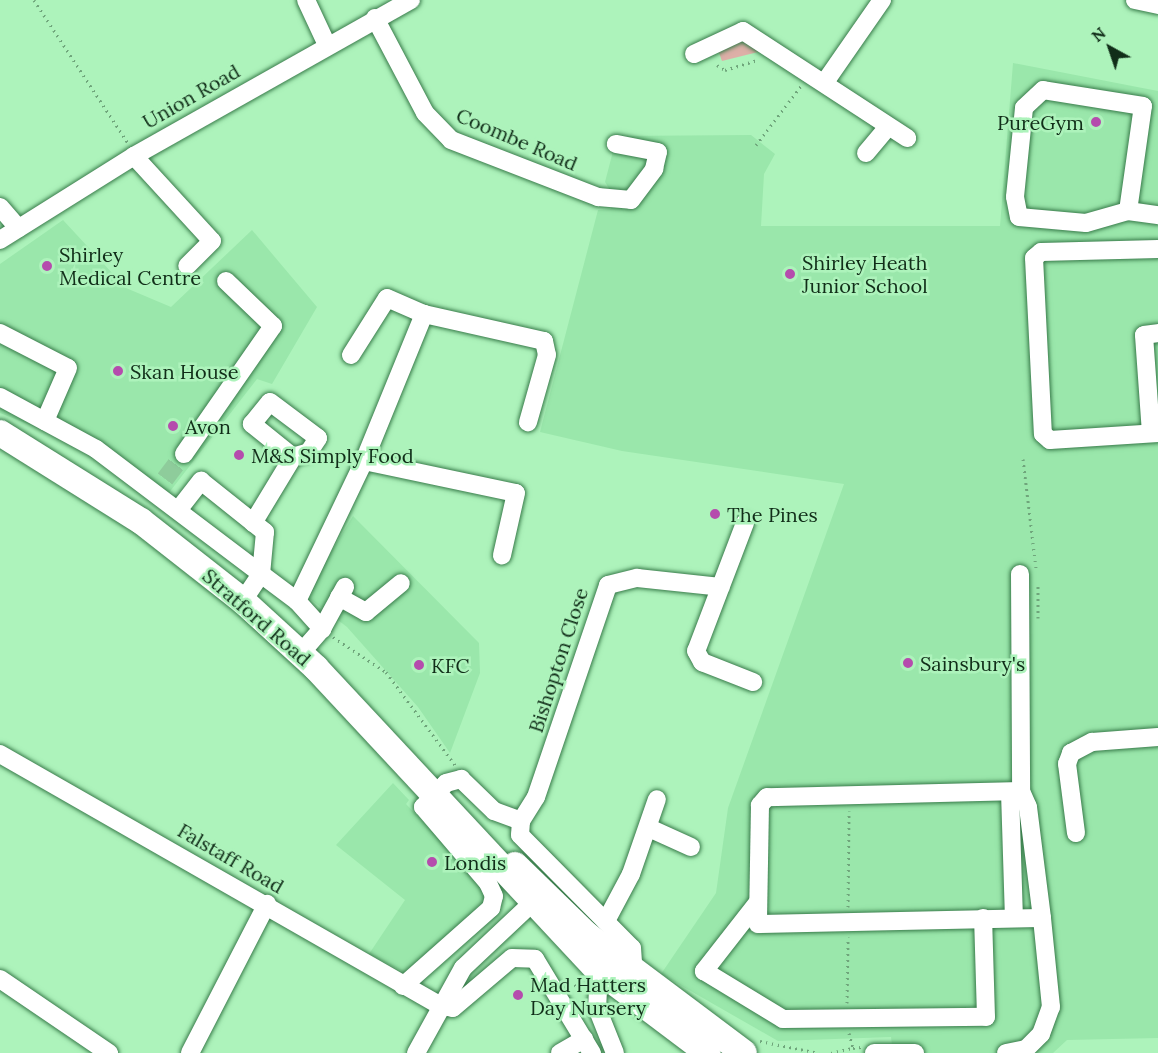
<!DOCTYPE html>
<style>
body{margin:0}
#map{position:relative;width:1158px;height:1053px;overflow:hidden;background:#adf3bb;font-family:Lora,serif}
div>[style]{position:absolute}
.built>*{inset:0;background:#9ae7ab}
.green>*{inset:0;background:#ddafa7}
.minor-tunnel>*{height:18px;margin-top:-9px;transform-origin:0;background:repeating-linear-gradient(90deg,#8ecc9b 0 18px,transparent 0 27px)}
.path>*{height:3px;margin-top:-1.5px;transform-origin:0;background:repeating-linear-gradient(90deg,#6fa57b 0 1.5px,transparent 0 6px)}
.roads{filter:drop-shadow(0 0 2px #387b4a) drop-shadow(0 0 2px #387b4a)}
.minor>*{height:18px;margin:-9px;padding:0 9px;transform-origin:9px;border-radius:9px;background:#fff}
.highway>*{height:26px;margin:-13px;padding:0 13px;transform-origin:13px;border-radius:13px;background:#fff}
.dots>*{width:16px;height:16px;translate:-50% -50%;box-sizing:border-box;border:3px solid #adf3bb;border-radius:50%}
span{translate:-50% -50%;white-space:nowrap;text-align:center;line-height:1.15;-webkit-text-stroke:5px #adf3bb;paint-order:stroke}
.street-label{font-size:20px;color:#112e19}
.poi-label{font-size:20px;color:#112e19}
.right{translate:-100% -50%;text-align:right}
.left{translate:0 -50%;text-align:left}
.north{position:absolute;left:1080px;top:18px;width:60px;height:60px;-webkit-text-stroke:4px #adf3bb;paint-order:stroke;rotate:320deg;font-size:16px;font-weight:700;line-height:24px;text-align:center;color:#112e19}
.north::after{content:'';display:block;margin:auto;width:21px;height:27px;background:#112e19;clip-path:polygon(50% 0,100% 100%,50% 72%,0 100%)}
</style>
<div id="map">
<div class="built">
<div style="clip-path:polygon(1013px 63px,1158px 91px,1158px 1038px,1067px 1040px,1053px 1053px,893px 1053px,891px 1037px,778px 1041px,661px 974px,716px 893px,728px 808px,844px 484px,622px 451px,540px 432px,598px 210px,611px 209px,614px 196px,605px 182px,617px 136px,751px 135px,775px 154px,764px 174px,761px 226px,1000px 226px)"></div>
<div style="clip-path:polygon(63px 220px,126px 288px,171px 307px,252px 230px,317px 307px,272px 384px,257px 379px,161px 503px,63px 438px,0 413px,0 264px)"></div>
<div style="clip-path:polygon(353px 516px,479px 643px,480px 673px,450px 753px,418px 707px,347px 627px,305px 595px)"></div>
<div style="clip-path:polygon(393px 783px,409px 800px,406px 804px,485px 887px,487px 897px,419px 968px,404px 972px,369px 954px,405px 900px,336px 845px)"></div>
</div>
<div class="green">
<div style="clip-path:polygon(739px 35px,762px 51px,722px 61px,718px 50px)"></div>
</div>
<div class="minor-tunnel">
<div style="left:165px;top:479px;width:31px;rotate:-53deg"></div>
</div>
<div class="path">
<div style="left:34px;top:0;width:171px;rotate:56.7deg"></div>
<div style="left:717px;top:65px;width:9px;rotate:32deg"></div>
<div style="left:725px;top:70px;width:34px;rotate:-17deg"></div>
<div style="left:756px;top:145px;width:74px;rotate:-52.7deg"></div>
<div style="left:1023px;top:459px;width:110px;rotate:83.2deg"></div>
<div style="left:1038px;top:618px;width:35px;rotate:-90deg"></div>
<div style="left:333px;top:637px;width:64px;rotate:33.4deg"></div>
<div style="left:386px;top:672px;width:116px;rotate:53.4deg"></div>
<div style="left:848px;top:907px;width:96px;rotate:-89.4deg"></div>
<div style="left:569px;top:982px;width:15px;rotate:28deg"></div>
<div style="left:847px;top:1003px;width:66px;rotate:-89.1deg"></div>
<div style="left:849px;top:1033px;width:16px;rotate:75deg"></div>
<div style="left:853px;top:1048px;width:8px;rotate:-7deg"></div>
<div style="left:760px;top:1041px;width:60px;rotate:11.5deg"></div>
<div style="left:831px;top:1053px;width:23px;rotate:-13deg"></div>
</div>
<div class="roads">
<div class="minor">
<div style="left:306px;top:0;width:50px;rotate:65deg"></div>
<div style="left:1135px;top:0;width:24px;rotate:12deg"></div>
<div style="left:375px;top:18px;width:107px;rotate:62.2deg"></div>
<div style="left:425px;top:113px;width:37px;rotate:46deg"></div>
<div style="left:451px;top:140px;width:158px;rotate:21.2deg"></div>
<div style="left:598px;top:197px;width:33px;rotate:5deg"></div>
<div style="left:631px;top:200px;width:39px;rotate:-53deg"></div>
<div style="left:654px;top:169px;width:17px;rotate:-77deg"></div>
<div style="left:658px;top:152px;width:43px;rotate:-169.2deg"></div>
<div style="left:694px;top:54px;width:54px;rotate:-25.1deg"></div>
<div style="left:743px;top:31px;width:196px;rotate:33.1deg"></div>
<div style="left:825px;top:82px;width:100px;rotate:-55.2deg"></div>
<div style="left:866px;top:153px;width:34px;rotate:-50deg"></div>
<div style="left:134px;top:156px;width:115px;rotate:47.5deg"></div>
<div style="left:212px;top:241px;width:35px;rotate:135deg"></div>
<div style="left:0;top:207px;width:28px;rotate:49deg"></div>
<div style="left:1128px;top:211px;width:106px;rotate:-81.9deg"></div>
<div style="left:1143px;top:106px;width:101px;rotate:-170.9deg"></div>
<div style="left:1043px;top:90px;width:26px;rotate:137deg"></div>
<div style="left:1024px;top:108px;width:89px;rotate:95.8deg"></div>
<div style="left:1015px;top:197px;width:20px;rotate:79deg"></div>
<div style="left:1019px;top:217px;width:67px;rotate:5.1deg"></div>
<div style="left:1086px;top:223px;width:44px;rotate:-15.9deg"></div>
<div style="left:1128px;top:211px;width:30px;rotate:8deg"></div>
<div style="left:0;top:240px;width:158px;rotate:-32.1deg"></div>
<div style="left:134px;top:156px;width:318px;rotate:-29.4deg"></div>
<div style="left:1158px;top:249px;width:117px;rotate:178.5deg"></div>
<div style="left:1041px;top:252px;width:9px;rotate:139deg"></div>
<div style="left:1034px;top:258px;width:176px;rotate:87.1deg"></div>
<div style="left:1043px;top:434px;width:9px;rotate:41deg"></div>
<div style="left:1050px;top:440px;width:108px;rotate:-3.7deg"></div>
<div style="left:0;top:333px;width:76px;rotate:27.2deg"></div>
<div style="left:68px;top:368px;width:58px;rotate:113.5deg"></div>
<div style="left:351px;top:355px;width:67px;rotate:-57.7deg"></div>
<div style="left:387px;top:298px;width:40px;rotate:23.4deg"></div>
<div style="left:0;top:397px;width:109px;rotate:28.4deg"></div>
<div style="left:96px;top:449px;width:207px;rotate:37.1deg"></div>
<div style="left:261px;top:574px;width:32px;rotate:124deg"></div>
<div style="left:1151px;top:433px;width:98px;rotate:-94.1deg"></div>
<div style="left:1144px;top:335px;width:14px;rotate:-8deg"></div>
<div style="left:184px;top:454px;width:156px;rotate:-55.2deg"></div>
<div style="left:273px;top:326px;width:65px;rotate:-136.2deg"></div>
<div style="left:364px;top:461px;width:159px;rotate:-67.8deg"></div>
<div style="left:424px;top:314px;width:123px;rotate:12.7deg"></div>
<div style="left:544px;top:341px;width:14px;rotate:78deg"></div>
<div style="left:547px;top:355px;width:70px;rotate:105.8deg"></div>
<div style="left:179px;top:509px;width:36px;rotate:-52deg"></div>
<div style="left:201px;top:481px;width:82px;rotate:38.6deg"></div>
<div style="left:265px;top:532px;width:42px;rotate:95.4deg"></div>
<div style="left:261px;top:574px;width:45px;rotate:36.9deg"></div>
<div style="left:297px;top:601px;width:38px;rotate:48deg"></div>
<div style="left:253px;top:523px;width:77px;rotate:-58.8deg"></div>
<div style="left:293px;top:457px;width:53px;rotate:-141.2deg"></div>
<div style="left:252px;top:424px;width:28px;rotate:-51deg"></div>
<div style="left:270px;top:402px;width:60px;rotate:36.9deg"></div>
<div style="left:318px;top:438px;width:17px;rotate:123deg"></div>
<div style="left:309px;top:452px;width:17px;rotate:163deg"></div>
<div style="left:745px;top:523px;width:137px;rotate:110.9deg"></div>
<div style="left:696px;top:651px;width:13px;rotate:61deg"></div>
<div style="left:702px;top:662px;width:55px;rotate:21.4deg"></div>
<div style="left:1020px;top:574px;width:217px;rotate:89.7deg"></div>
<div style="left:339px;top:597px;width:31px;rotate:29deg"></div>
<div style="left:366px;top:612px;width:45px;rotate:-39.6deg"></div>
<div style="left:297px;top:601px;width:155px;rotate:-64.4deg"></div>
<div style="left:364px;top:461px;width:155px;rotate:11.9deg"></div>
<div style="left:516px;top:493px;width:64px;rotate:102.7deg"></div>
<div style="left:300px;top:654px;width:33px;rotate:-49deg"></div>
<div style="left:322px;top:629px;width:48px;rotate:-61.3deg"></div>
<div style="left:0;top:754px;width:506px;rotate:29.76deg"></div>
<div style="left:439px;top:1005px;width:14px;rotate:12deg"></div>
<div style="left:453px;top:1008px;width:77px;rotate:-40.3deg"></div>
<div style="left:512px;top:958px;width:23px;rotate:2deg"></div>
<div style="left:535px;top:959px;width:110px;rotate:58.8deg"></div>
<div style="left:1010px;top:792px;width:125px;rotate:88.2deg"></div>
<div style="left:521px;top:821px;width:28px;rotate:-58deg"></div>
<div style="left:536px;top:797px;width:224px;rotate:-71.2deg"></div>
<div style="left:608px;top:585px;width:30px;rotate:-14deg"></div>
<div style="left:637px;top:578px;width:84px;rotate:6.1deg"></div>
<div style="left:649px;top:828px;width:46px;rotate:24.3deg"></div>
<div style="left:1076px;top:833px;width:70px;rotate:-97.4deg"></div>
<div style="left:1067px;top:764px;width:12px;rotate:-70deg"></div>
<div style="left:1071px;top:753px;width:24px;rotate:-28deg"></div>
<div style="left:1092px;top:742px;width:66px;rotate:-4.3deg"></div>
<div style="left:758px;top:902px;width:88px;rotate:128deg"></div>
<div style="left:704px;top:971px;width:92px;rotate:31.3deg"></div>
<div style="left:783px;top:1019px;width:203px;rotate:-0.6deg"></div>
<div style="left:986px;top:1017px;width:99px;rotate:-91.7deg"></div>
<div style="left:606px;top:921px;width:53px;rotate:-62deg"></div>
<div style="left:631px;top:874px;width:79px;rotate:-70.9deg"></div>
<div style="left:599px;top:971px;width:37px;rotate:93deg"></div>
<div style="left:597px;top:1008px;width:48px;rotate:68.2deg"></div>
<div style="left:0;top:979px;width:132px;rotate:34.2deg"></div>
<div style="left:403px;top:986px;width:118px;rotate:-41.6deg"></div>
<div style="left:491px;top:908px;width:12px;rotate:-76deg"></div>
<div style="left:494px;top:896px;width:14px;rotate:-115deg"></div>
<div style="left:488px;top:883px;width:100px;rotate:-130.5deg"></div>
<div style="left:423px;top:807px;width:33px;rotate:-46deg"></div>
<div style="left:446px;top:783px;width:16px;rotate:-15deg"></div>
<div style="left:461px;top:779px;width:46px;rotate:44.1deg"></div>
<div style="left:494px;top:811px;width:29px;rotate:20deg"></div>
<div style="left:521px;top:821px;width:14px;rotate:94deg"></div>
<div style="left:520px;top:835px;width:159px;rotate:45.3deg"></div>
<div style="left:632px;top:948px;width:26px;rotate:86deg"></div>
<div style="left:190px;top:1053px;width:168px;rotate:-62.7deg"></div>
<div style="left:416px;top:1053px;width:97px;rotate:-61.1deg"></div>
<div style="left:463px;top:968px;width:93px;rotate:-43.3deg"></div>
<div style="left:560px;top:1053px;width:28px;rotate:-30deg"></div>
<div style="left:874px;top:1053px;width:41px"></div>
<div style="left:1006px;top:1053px;width:20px;rotate:-11deg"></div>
<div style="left:1026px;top:1049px;width:21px;rotate:-45deg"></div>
<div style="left:1041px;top:1034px;width:29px;rotate:-70deg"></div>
<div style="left:1051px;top:1007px;width:89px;rotate:-95.8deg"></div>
<div style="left:1042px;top:918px;width:112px;rotate:-97.2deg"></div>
<div style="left:1028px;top:807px;width:17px;rotate:-114deg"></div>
<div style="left:1021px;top:791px;width:254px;rotate:178.6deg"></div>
<div style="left:767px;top:797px;width:11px;rotate:131deg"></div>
<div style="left:760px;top:805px;width:119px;rotate:91deg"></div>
<div style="left:758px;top:924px;width:284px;rotate:-1.2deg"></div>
</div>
<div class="highway">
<div style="left:0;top:433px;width:166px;rotate:32deg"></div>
<div style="left:141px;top:521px;width:130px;rotate:38.1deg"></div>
<div style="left:243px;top:601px;width:99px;rotate:42.5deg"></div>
<div style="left:316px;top:668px;width:415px;rotate:47deg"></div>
<div style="left:599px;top:971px;width:136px;rotate:37deg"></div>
<div style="left:515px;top:865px;width:100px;rotate:44.2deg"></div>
<div style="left:587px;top:935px;width:196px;rotate:36.9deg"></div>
</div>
</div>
<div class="dots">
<div style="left:1096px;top:122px;background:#b54cad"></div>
<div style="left:47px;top:266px;background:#b54cad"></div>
<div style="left:790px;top:274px;background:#b54cad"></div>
<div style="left:118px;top:371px;background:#b54cad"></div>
<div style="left:173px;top:426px;background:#b54cad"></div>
<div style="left:239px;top:455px;background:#b54cad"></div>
<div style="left:715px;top:514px;background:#b54cad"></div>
<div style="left:908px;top:663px;background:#b54cad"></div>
<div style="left:419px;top:665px;background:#b54cad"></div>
<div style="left:432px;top:862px;background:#b54cad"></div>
<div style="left:518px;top:995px;background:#b54cad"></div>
</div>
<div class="street-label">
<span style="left:191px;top:96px;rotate:-30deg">Union Road</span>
<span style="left:517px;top:139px;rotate:23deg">Coombe Road</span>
<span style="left:257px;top:617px;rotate:41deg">Stratford Road</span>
<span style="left:558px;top:660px;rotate:-72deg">Bishopton Close</span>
<span style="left:231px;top:858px;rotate:30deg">Falstaff Road</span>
</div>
<div class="poi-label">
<span class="right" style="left:1084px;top:122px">PureGym</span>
<span class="left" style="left:59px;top:266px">Shirley<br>Medical Centre</span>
<span class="left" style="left:802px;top:274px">Shirley Heath<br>Junior School</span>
<span class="left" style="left:130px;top:371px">Skan House</span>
<span class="left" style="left:185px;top:426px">Avon</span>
<span class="left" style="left:251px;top:455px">M&amp;S Simply Food</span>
<span class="left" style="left:727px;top:514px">The Pines</span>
<span class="left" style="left:920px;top:663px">Sainsbury's</span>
<span class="left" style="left:431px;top:665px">KFC</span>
<span class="left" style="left:444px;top:862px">Londis</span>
<span class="left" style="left:530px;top:996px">Mad Hatters<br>Day Nursery</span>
</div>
<div class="north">N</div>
</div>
